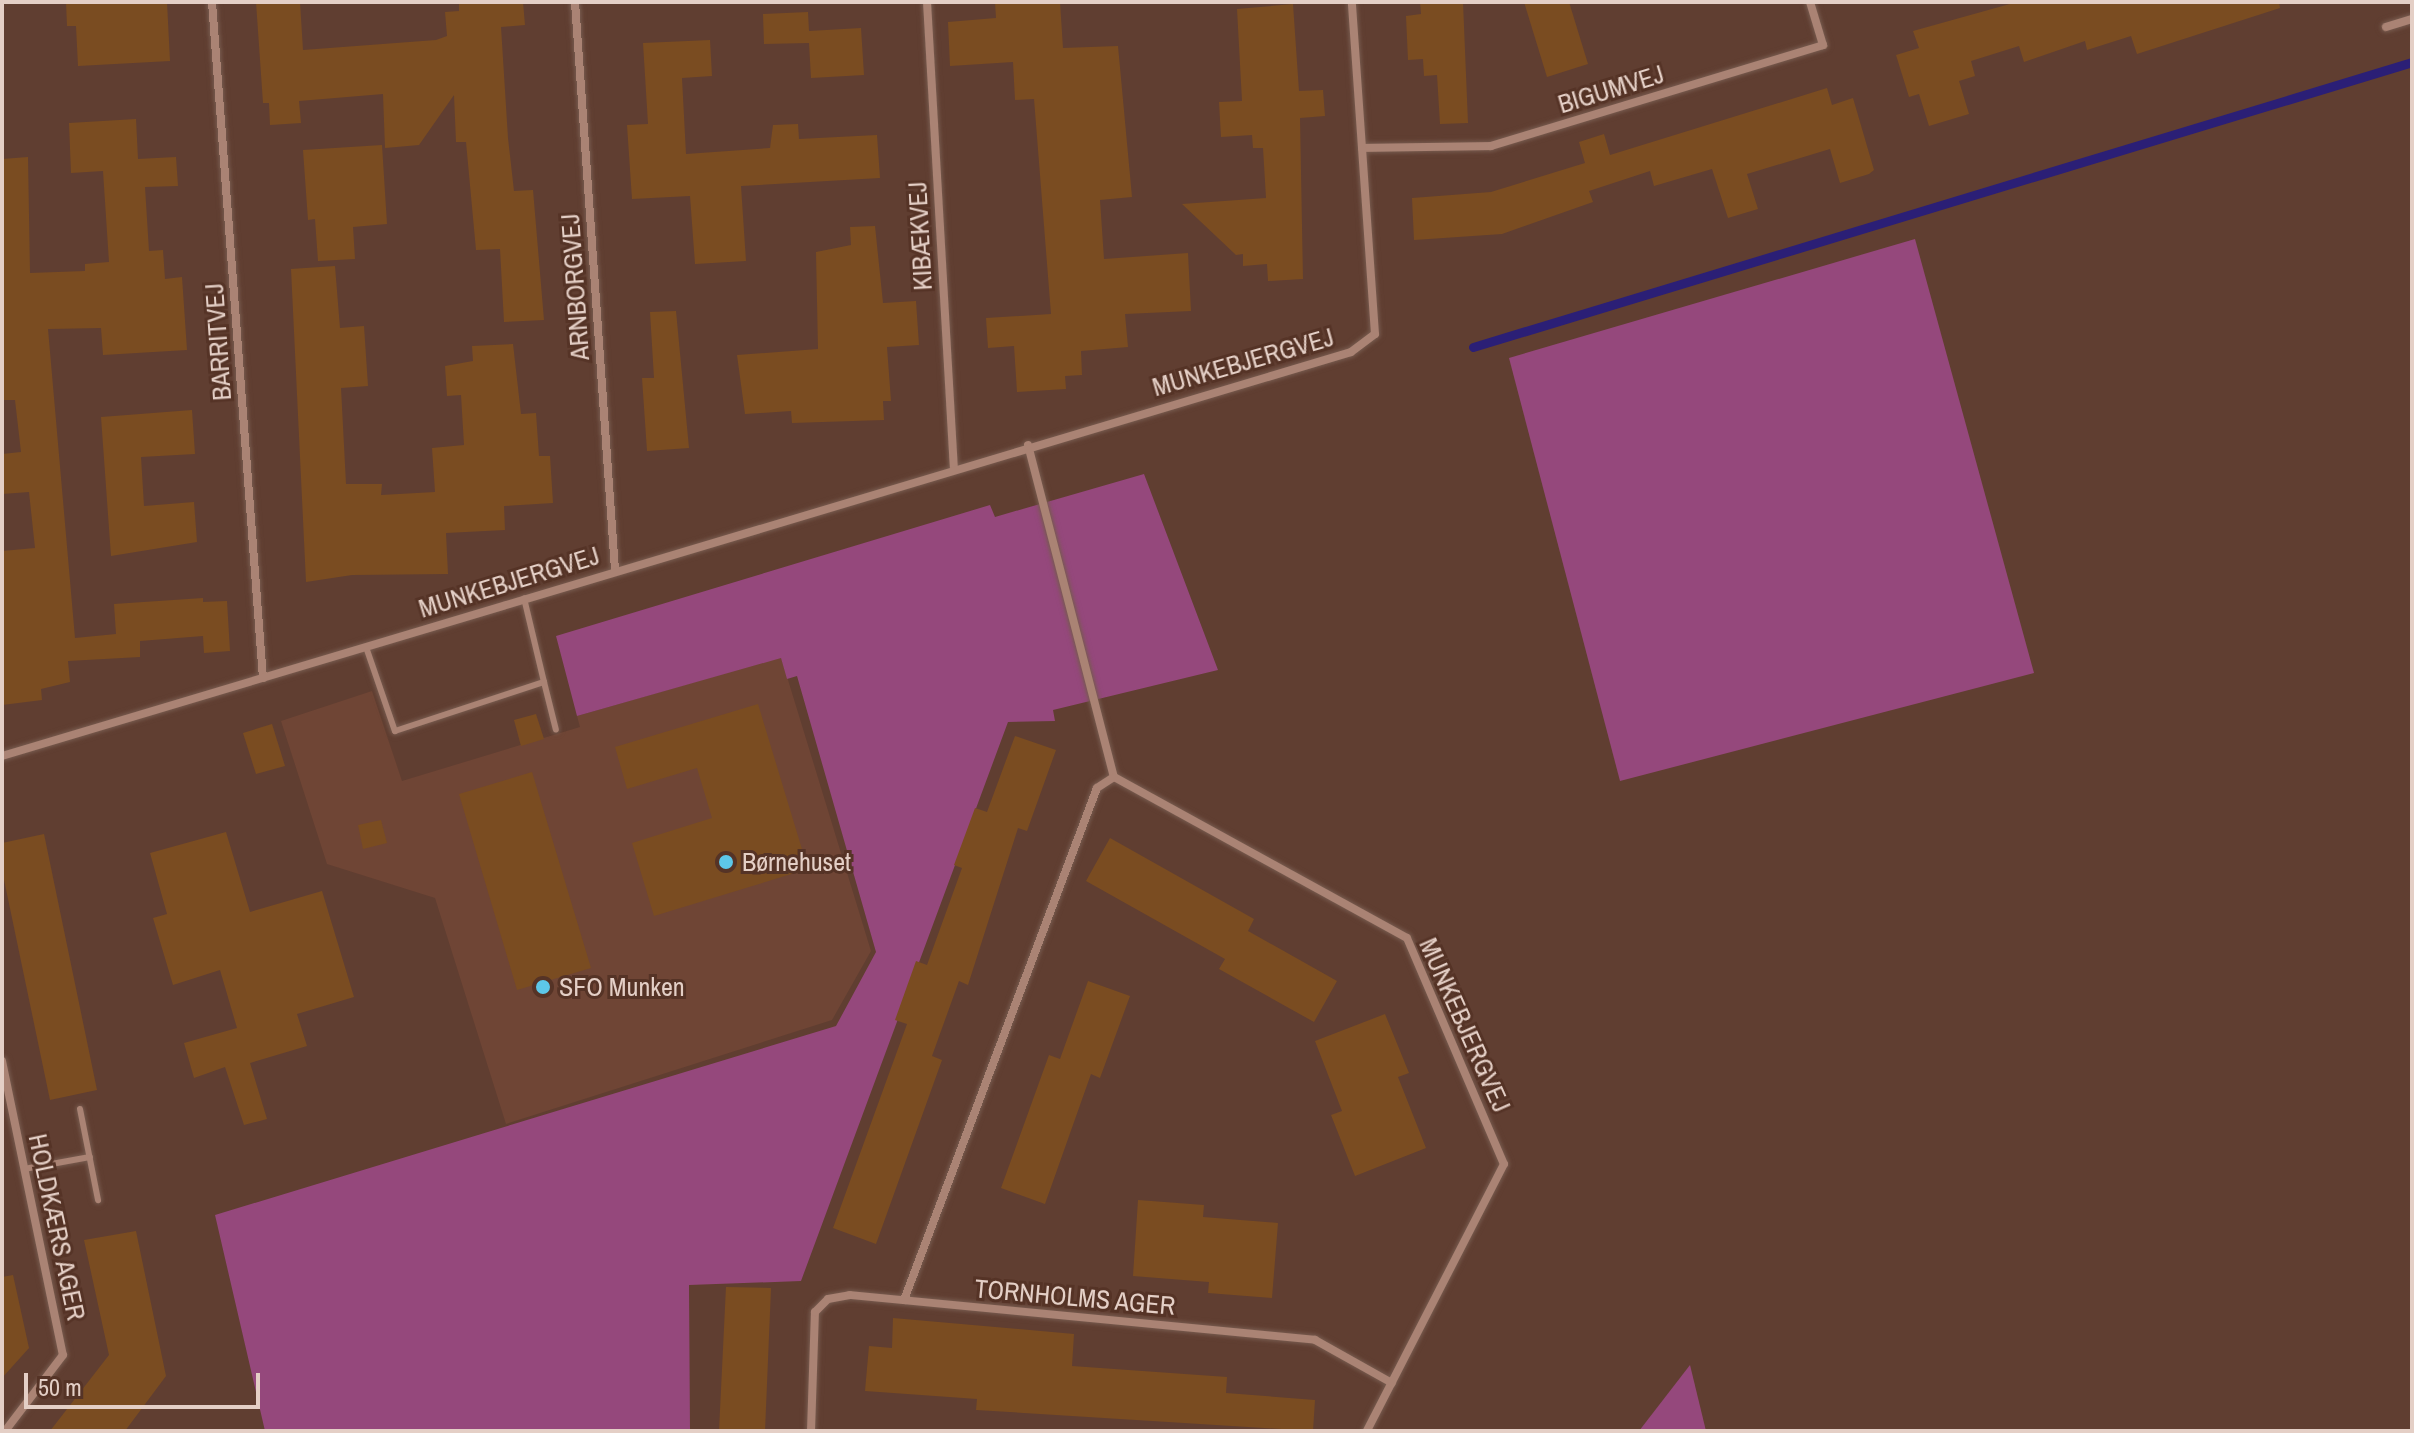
<!DOCTYPE html>
<meta charset="utf-8">
<style>
body{margin:0}
#map{position:relative;width:2414px;height:1433px;overflow:hidden;background:#603e31;font-family:"Archivo Narrow",sans-serif}
div>[style]{position:absolute}
.built>*{inset:0;background:#6f4535}
.green>*{inset:0;background:#95487c}
.stream>*{height:9px;margin:-4.5px;padding:0 4.5px;transform-origin:4.5px;border-radius:4.5px;background:#2b1f76}
.building>*{inset:0;background:#7a4c21}
.roads{filter:drop-shadow(0 0 2px #775b4f) drop-shadow(0 0 2px #775b4f)}
.service>*{height:6px;margin:-3px;padding:0 3px;transform-origin:3px;border-radius:3px;background:#aa8374}
.minor>*{height:8px;margin:-4px;padding:0 4px;transform-origin:4px;border-radius:4px;background:#aa8374}
.dots>*{width:22px;height:22px;translate:-50% -50%;box-sizing:border-box;border:4px solid #553326;border-radius:50%}
span{translate:-50% -50%;white-space:nowrap;text-align:center;line-height:1.15;-webkit-text-stroke:6px #553326;paint-order:stroke}
.street-label{font-size:26px;color:#e4cfc6}
.poi-label{font-size:26px;color:#e4cfc6}
.left{translate:0 -50%;text-align:left}
.frame{position:absolute;inset:0;border:4px solid #e4cfc6;pointer-events:none}
.scale{position:absolute;left:24px;top:1373px;width:236px;height:36px;box-sizing:border-box;border:4px solid #e4cfc6;border-top:0;padding-left:10px;font-size:24px;line-height:28px;white-space:nowrap;color:#e4cfc6;-webkit-text-stroke:6px #553326;paint-order:stroke}
</style>
<div id="map">
<div class="built">
<div style="clip-path:polygon(781px 657px,871px 951px,832px 1020px,506px 1124px,435px 898px,327px 864px,281px 721px,372px 691px,402px 781px,580px 727px,577px 716px)"></div>
</div>
<div class="green">
<div style="clip-path:polygon(1915px 239px,2034px 673px,1620px 781px,1509px 358px)"></div>
<div style="clip-path:polygon(1144px 474px,1218px 670px,1053px 710px,1055px 721px,1008px 722px,801px 1281px,689px 1285px,690px 1431px,265px 1431px,215px 1215px,836px 1026px,876px 952px,797px 676px,787px 679px,781px 658px,577px 716px,556px 636px,990px 505px,995px 517px)"></div>
<div style="clip-path:polygon(1690px 1365px,1706px 1431px,1639px 1431px)"></div>
</div>
<div class="stream">
<div style="left:1473px;top:347px;width:981px;rotate:-16.88deg"></div>
</div>
<div class="building">
<div style="clip-path:polygon(66px 2px,167px 2px,170px 61px,78px 66px,76px 26px,67px 26px)"></div>
<div style="clip-path:polygon(256px 2px,300px 2px,303px 50px,436px 40px,447px 36px,445px 12px,459px 11px,459px 2px,523px 2px,525px 25px,501px 27px,508px 138px,514px 191px,533px 190px,544px 320px,504px 322px,500px 249px,476px 250px,466px 142px,456px 142px,454px 95px,419px 145px,385px 148px,383px 94px,299px 101px,301px 123px,270px 125px,269px 103px,263px 103px)"></div>
<div style="clip-path:polygon(995px 2px,1060px 2px,1063px 48px,1118px 46px,1132px 197px,1100px 200px,1104px 259px,1188px 253px,1191px 311px,1125px 314px,1128px 347px,1081px 351px,1082px 375px,1065px 376px,1066px 389px,1017px 392px,1014px 346px,988px 348px,986px 318px,1051px 314px,1034px 99px,1015px 100px,1013px 62px,950px 66px,948px 22px,996px 18px)"></div>
<div style="clip-path:polygon(1420px 2px,1463px 2px,1468px 123px,1440px 124px,1437px 75px,1424px 76px,1423px 59px,1408px 60px,1406px 16px,1421px 14px)"></div>
<div style="clip-path:polygon(1524px 2px,1569px 2px,1588px 64px,1547px 77px)"></div>
<div style="clip-path:polygon(2017px 2px,2279px 2px,2280px 8px,2137px 54px,2131px 36px,2087px 50px,2085px 41px,2024px 62px,2019px 46px,1971px 61px,1975px 76px,1959px 81px,1969px 114px,1929px 126px,1919px 94px,1909px 97px,1896px 55px,1919px 48px,1913px 31px)"></div>
<div style="clip-path:polygon(1293px 4px,1299px 91px,1323px 90px,1325px 116px,1300px 118px,1303px 279px,1268px 281px,1267px 264px,1243px 266px,1243px 254px,1236px 255px,1182px 204px,1266px 198px,1263px 148px,1253px 148px,1252px 135px,1221px 137px,1219px 102px,1242px 101px,1237px 9px)"></div>
<div style="clip-path:polygon(808px 12px,809px 31px,861px 28px,864px 75px,811px 78px,809px 43px,764px 44px,763px 14px)"></div>
<div style="clip-path:polygon(710px 40px,712px 76px,682px 78px,686px 154px,770px 148px,773px 125px,798px 124px,799px 139px,877px 135px,880px 178px,741px 186px,746px 261px,695px 264px,690px 196px,632px 199px,627px 125px,648px 124px,643px 43px)"></div>
<div style="clip-path:polygon(1827px 88px,1832px 105px,1853px 98px,1874px 170px,1869px 174px,1840px 183px,1830px 149px,1747px 174px,1758px 209px,1728px 218px,1712px 169px,1654px 186px,1650px 171px,1589px 191px,1593px 202px,1502px 234px,1414px 240px,1412px 198px,1491px 192px,1585px 163px,1579px 142px,1604px 134px,1610px 155px)"></div>
<div style="clip-path:polygon(136px 119px,138px 159px,176px 157px,178px 186px,145px 187px,149px 251px,163px 250px,165px 279px,182px 277px,187px 350px,103px 355px,101px 328px,48px 329px,75px 638px,116px 634px,114px 604px,203px 598px,203px 602px,227px 601px,230px 651px,204px 653px,203px 636px,140px 641px,140px 657px,68px 661px,70px 682px,41px 689px,42px 700px,2px 705px,2px 551px,35px 548px,29px 492px,2px 494px,2px 454px,21px 452px,15px 400px,2px 400px,2px 159px,28px 157px,30px 273px,85px 271px,85px 264px,109px 262px,103px 171px,71px 173px,69px 123px)"></div>
<div style="clip-path:polygon(382px 145px,387px 224px,353px 227px,355px 259px,318px 261px,315px 219px,308px 220px,303px 150px)"></div>
<div style="clip-path:polygon(875px 226px,883px 303px,916px 301px,919px 345px,887px 347px,891px 401px,883px 401px,884px 420px,792px 423px,791px 411px,745px 414px,737px 355px,818px 349px,816px 252px,851px 245px,850px 227px)"></div>
<div style="clip-path:polygon(335px 266px,340px 328px,364px 326px,368px 386px,341px 388px,346px 484px,382px 484px,381px 495px,435px 492px,432px 448px,464px 445px,461px 395px,447px 396px,445px 366px,473px 361px,472px 346px,513px 344px,521px 414px,536px 413px,539px 456px,550px 456px,553px 503px,504px 506px,505px 530px,446px 533px,448px 574px,352px 575px,306px 582px,291px 269px)"></div>
<div style="clip-path:polygon(676px 311px,689px 448px,647px 451px,642px 378px,654px 378px,650px 312px)"></div>
<div style="clip-path:polygon(192px 410px,195px 454px,141px 457px,144px 506px,194px 502px,197px 542px,111px 556px,101px 417px)"></div>
<div style="clip-path:polygon(758px 704px,808px 869px,654px 916px,632px 843px,712px 818px,697px 768px,627px 789px,615px 747px)"></div>
<div style="clip-path:polygon(536px 714px,544px 739px,521px 746px,514px 720px)"></div>
<div style="clip-path:polygon(272px 724px,285px 766px,256px 774px,243px 733px)"></div>
<div style="clip-path:polygon(1015px 736px,1056px 750px,1027px 831px,1018px 828px,968px 985px,959px 981px,932px 1056px,942px 1060px,876px 1244px,833px 1228px,907px 1024px,895px 1020px,916px 961px,927px 965px,962px 868px,954px 865px,975px 808px,987px 812px)"></div>
<div style="clip-path:polygon(532px 772px,591px 968px,517px 990px,459px 794px)"></div>
<div style="clip-path:polygon(381px 820px,387px 843px,363px 849px,358px 825px)"></div>
<div style="clip-path:polygon(226px 832px,250px 912px,322px 891px,354px 997px,297px 1014px,307px 1046px,250px 1063px,267px 1119px,244px 1125px,225px 1067px,194px 1078px,184px 1043px,237px 1028px,220px 970px,173px 985px,153px 918px,167px 914px,150px 853px)"></div>
<div style="clip-path:polygon(44px 834px,97px 1090px,50px 1100px,2px 870px,2px 843px)"></div>
<div style="clip-path:polygon(1110px 838px,1254px 919px,1248px 931px,1337px 981px,1314px 1022px,1219px 969px,1225px 959px,1086px 881px)"></div>
<div style="clip-path:polygon(1088px 981px,1130px 996px,1100px 1078px,1091px 1074px,1045px 1204px,1001px 1188px,1049px 1055px,1060px 1059px)"></div>
<div style="clip-path:polygon(1385px 1014px,1409px 1073px,1398px 1077px,1426px 1148px,1355px 1176px,1331px 1115px,1342px 1111px,1315px 1041px)"></div>
<div style="clip-path:polygon(1138px 1200px,1204px 1205px,1203px 1217px,1278px 1223px,1272px 1298px,1208px 1293px,1209px 1282px,1133px 1276px)"></div>
<div style="clip-path:polygon(136px 1231px,166px 1376px,125px 1431px,50px 1431px,109px 1355px,84px 1240px)"></div>
<div style="clip-path:polygon(13px 1275px,29px 1348px,2px 1378px,2px 1277px)"></div>
<div style="clip-path:polygon(726px 1287px,771px 1288px,765px 1431px,719px 1431px)"></div>
<div style="clip-path:polygon(893px 1318px,1074px 1334px,1072px 1366px,1227px 1377px,1226px 1393px,1315px 1400px,1313px 1431px,976px 1410px,977px 1399px,865px 1391px,869px 1346px,892px 1348px)"></div>
</div>
<div class="roads">
<div class="service">
<div style="left:366px;top:647px;width:89px;rotate:71deg"></div>
<div style="left:395px;top:731px;width:157px;rotate:-18.2deg"></div>
<div style="left:544px;top:682px;width:86px;rotate:-103.4deg"></div>
<div style="left:544px;top:682px;width:49px;rotate:76deg"></div>
<div style="left:80px;top:1109px;width:93px;rotate:78.8deg"></div>
<div style="left:24px;top:1169px;width:67px;rotate:-10.3deg"></div>
</div>
<div class="minor">
<div style="left:212px;top:2px;width:678px;rotate:85.69deg"></div>
<div style="left:575px;top:2px;width:569px;rotate:85.97deg"></div>
<div style="left:927px;top:2px;width:466px;rotate:86.7deg"></div>
<div style="left:2386px;top:27px;width:27px;rotate:-17deg"></div>
<div style="left:1362px;top:148px;width:129px;rotate:-0.9deg"></div>
<div style="left:1491px;top:146px;width:347px;rotate:-16.9deg"></div>
<div style="left:1823px;top:45px;width:45px;rotate:-106.8deg"></div>
<div style="left:1028px;top:445px;width:343px;rotate:75.5deg"></div>
<div style="left:1114px;top:777px;width:334px;rotate:28.8deg"></div>
<div style="left:1407px;top:938px;width:246px;rotate:66.8deg"></div>
<div style="left:1504px;top:1164px;width:300px;rotate:117.2deg"></div>
<div style="left:2px;top:756px;width:1408px;rotate:-16.67deg"></div>
<div style="left:1351px;top:352px;width:30px;rotate:-37deg"></div>
<div style="left:1375px;top:334px;width:333px;rotate:-94deg"></div>
<div style="left:2px;top:1061px;width:300px;rotate:78.3deg"></div>
<div style="left:63px;top:1355px;width:96px;rotate:127.3deg"></div>
<div style="left:904px;top:1300px;width:547px;rotate:-69.35deg"></div>
<div style="left:1097px;top:788px;width:20px;rotate:-33deg"></div>
<div style="left:811px;top:1431px;width:119px;rotate:-88.1deg"></div>
<div style="left:815px;top:1312px;width:18px;rotate:-45deg"></div>
<div style="left:828px;top:1299px;width:22px;rotate:-10deg"></div>
<div style="left:850px;top:1295px;width:467px;rotate:5.5deg"></div>
<div style="left:1315px;top:1340px;width:88px;rotate:29.2deg"></div>
</div>
</div>
<div class="dots">
<div style="left:726px;top:862px;background:#5dc7e8"></div>
<div style="left:543px;top:987px;background:#5dc7e8"></div>
</div>
<div class="street-label">
<span style="left:1611px;top:89px;rotate:-17deg">BIGUMVEJ</span>
<span style="left:920px;top:236px;rotate:-93deg">KIBÆKVEJ</span>
<span style="left:575px;top:287px;rotate:-94deg">ARNBORGVEJ</span>
<span style="left:218px;top:342px;rotate:-94deg">BARRITVEJ</span>
<span style="left:1243px;top:362px;rotate:-16deg">MUNKEBJERGVEJ</span>
<span style="left:509px;top:582px;rotate:-17deg">MUNKEBJERGVEJ</span>
<span style="left:1465px;top:1025px;rotate:66deg">MUNKEBJERGVEJ</span>
<span style="left:57px;top:1227px;rotate:78deg">HOLDKÆRS AGER</span>
<span style="left:1075px;top:1297px;rotate:5deg">TORNHOLMS AGER</span>
</div>
<div class="poi-label">
<span class="left" style="left:742px;top:862px">Børnehuset</span>
<span class="left" style="left:559px;top:987px">SFO Munken</span>
</div>
<div class="frame"></div>
<div class="scale">50 m</div>
</div>
